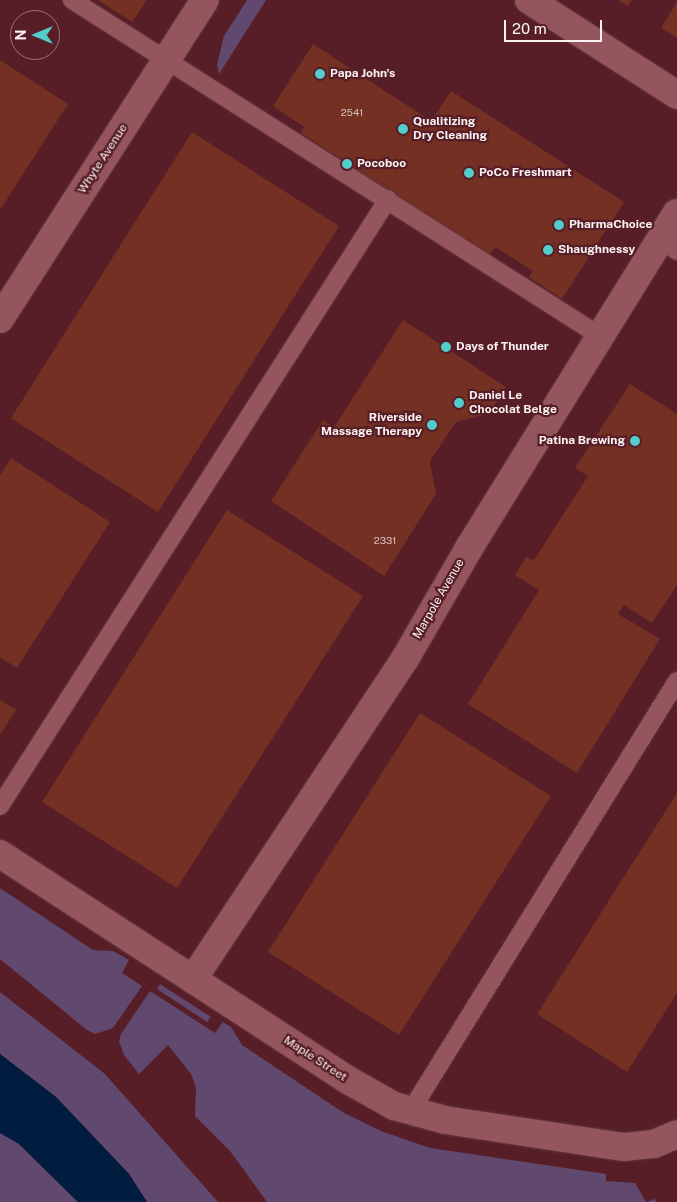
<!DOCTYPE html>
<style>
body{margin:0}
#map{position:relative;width:677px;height:1202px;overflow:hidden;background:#571e27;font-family:"Public Sans",sans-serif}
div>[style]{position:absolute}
.green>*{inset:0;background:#61486e}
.water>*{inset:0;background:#001c3f}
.building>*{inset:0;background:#733023}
.roads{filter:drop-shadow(0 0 1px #643842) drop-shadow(0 0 1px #643842)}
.lane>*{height:18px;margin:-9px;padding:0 9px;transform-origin:9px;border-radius:9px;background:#94555c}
.street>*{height:28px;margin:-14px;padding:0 14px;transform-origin:14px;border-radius:14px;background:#94555c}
.secondary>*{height:28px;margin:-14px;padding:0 14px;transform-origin:14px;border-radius:14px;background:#94555c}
.dots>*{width:14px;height:14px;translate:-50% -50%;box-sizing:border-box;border:2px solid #571e27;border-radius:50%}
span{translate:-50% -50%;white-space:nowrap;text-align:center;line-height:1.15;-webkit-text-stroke:4.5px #571e27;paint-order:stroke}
.number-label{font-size:10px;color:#d9c2bf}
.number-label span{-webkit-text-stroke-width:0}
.poi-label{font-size:12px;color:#fbf3f3;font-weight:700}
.left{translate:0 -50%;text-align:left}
.right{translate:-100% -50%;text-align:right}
.street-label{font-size:12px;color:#fbf3f3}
.north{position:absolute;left:10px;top:10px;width:50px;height:50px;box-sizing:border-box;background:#571e27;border:1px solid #997379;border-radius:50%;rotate:270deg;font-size:14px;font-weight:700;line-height:20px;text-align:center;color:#fbf3f3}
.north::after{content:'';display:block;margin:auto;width:18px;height:22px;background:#53cdcb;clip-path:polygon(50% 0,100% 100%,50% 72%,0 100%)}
.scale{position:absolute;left:504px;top:20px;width:98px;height:22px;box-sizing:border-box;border:2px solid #fbf3f3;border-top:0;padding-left:6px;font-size:15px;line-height:18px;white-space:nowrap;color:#fbf3f3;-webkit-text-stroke:4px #571e27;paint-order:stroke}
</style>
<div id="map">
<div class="green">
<div style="clip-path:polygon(247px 0,266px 0,219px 74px,217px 65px,224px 36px)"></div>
<div style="clip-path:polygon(0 888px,93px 950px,113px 951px,129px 960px,122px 973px,142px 986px,113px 1028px,95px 1034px,87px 1030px,0 959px)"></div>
<div style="clip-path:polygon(160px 984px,211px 1017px,207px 1022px,157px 989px)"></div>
<div style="clip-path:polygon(150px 991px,215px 1033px,223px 1022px,231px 1027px,242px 1045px,344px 1113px,381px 1131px,430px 1148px,606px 1174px,606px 1181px,635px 1183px,646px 1202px,655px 1199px,657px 1202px,267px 1202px,230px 1151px,195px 1116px,196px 1088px,191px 1074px,168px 1045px,139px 1074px,124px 1055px,119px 1041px,121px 1034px)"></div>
<div style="clip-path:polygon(0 992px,105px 1074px,218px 1202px,147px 1202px,129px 1174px,56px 1097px,0 1054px)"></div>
<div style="clip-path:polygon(0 1133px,19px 1144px,78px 1202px,0 1202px)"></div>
</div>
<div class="water">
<div style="clip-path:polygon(0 1054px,56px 1097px,129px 1174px,147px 1202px,78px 1202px,19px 1144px,0 1133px)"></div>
</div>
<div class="building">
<div style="clip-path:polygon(98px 0,147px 0,132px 22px)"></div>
<div style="clip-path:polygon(618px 0,632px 0,628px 6px)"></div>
<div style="clip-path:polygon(677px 2px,677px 38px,661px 28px)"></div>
<div style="clip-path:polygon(313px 44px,431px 121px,451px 91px,624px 202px,562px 299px,529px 277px,533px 271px,495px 247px,489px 256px,301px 133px,304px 127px,273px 106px)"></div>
<div style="clip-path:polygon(0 60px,68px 104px,0 210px)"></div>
<div style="clip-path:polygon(192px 132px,339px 226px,158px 512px,11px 418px)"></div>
<div style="clip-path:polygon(403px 320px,506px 387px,489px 414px,456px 422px,430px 461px,436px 494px,384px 576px,271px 501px,323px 420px,334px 427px)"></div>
<div style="clip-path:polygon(630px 384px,677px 414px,677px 585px,652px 623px,624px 605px,618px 614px,660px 639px,577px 773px,468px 704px,539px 590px,515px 575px,526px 557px,534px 560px,588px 476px,575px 468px)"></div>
<div style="clip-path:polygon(11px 458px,110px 522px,17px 668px,0 657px,0 475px)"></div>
<div style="clip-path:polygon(227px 510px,363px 596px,177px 888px,42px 802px)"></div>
<div style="clip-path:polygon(0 700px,16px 710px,0 735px)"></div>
<div style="clip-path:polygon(420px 713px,551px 796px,399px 1035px,268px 952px)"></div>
<div style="clip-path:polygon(677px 793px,677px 993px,627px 1072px,537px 1014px)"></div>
</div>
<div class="roads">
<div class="lane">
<div style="left:72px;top:0;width:626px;rotate:32.47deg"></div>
<div style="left:660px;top:239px;width:21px;rotate:35deg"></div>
<div style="left:0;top:806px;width:720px;rotate:-57.41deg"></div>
<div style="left:410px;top:1112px;width:507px;rotate:-58.22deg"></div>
</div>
<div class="street">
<div style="left:0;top:319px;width:379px;rotate:-57.3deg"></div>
<div style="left:193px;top:979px;width:384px;rotate:-56.5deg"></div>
<div style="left:405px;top:659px;width:128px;rotate:-60deg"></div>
<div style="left:469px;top:548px;width:394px;rotate:-58.2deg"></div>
</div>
<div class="secondary">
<div style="left:529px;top:0;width:176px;rotate:32.7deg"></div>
<div style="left:0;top:854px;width:415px;rotate:33deg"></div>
<div style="left:348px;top:1080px;width:53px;rotate:29.5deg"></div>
<div style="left:394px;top:1106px;width:53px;rotate:15.4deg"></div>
<div style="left:445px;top:1120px;width:181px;rotate:8.6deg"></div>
<div style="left:624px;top:1147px;width:30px;rotate:-6deg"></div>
<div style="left:654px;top:1144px;width:25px;rotate:-23deg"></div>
</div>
</div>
<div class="dots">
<div style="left:320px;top:74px;background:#53cdcb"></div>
<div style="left:403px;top:129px;background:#53cdcb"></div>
<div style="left:347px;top:164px;background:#53cdcb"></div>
<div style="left:469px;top:173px;background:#53cdcb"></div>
<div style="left:559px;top:225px;background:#53cdcb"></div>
<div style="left:548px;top:250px;background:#53cdcb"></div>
<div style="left:446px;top:347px;background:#53cdcb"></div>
<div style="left:459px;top:403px;background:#53cdcb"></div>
<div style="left:432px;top:425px;background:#53cdcb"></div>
<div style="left:635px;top:441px;background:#53cdcb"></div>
</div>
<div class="number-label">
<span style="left:352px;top:113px">2541</span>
<span style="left:385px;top:541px">2331</span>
</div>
<div class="poi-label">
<span class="left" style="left:330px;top:74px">Papa John's</span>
<span class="left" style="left:413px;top:129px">Qualitizing<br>Dry Cleaning</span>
<span class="left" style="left:357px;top:164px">Pocoboo</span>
<span class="left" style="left:479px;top:173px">PoCo Freshmart</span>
<span class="left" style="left:569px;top:225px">PharmaChoice</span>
<span class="left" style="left:558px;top:250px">Shaughnessy</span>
<span class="left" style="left:456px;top:347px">Days of Thunder</span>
<span class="left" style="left:469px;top:403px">Daniel Le<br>Chocolat Belge</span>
<span class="right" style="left:422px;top:425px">Riverside<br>Massage Therapy</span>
<span class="right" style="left:625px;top:441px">Patina Brewing</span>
</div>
<div class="street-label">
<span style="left:103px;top:159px;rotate:-57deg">Whyte Avenue</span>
<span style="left:439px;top:599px;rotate:-60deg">Marpole Avenue</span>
<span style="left:315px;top:1059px;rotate:33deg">Maple Street</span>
</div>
<div class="north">N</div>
<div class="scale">20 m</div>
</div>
